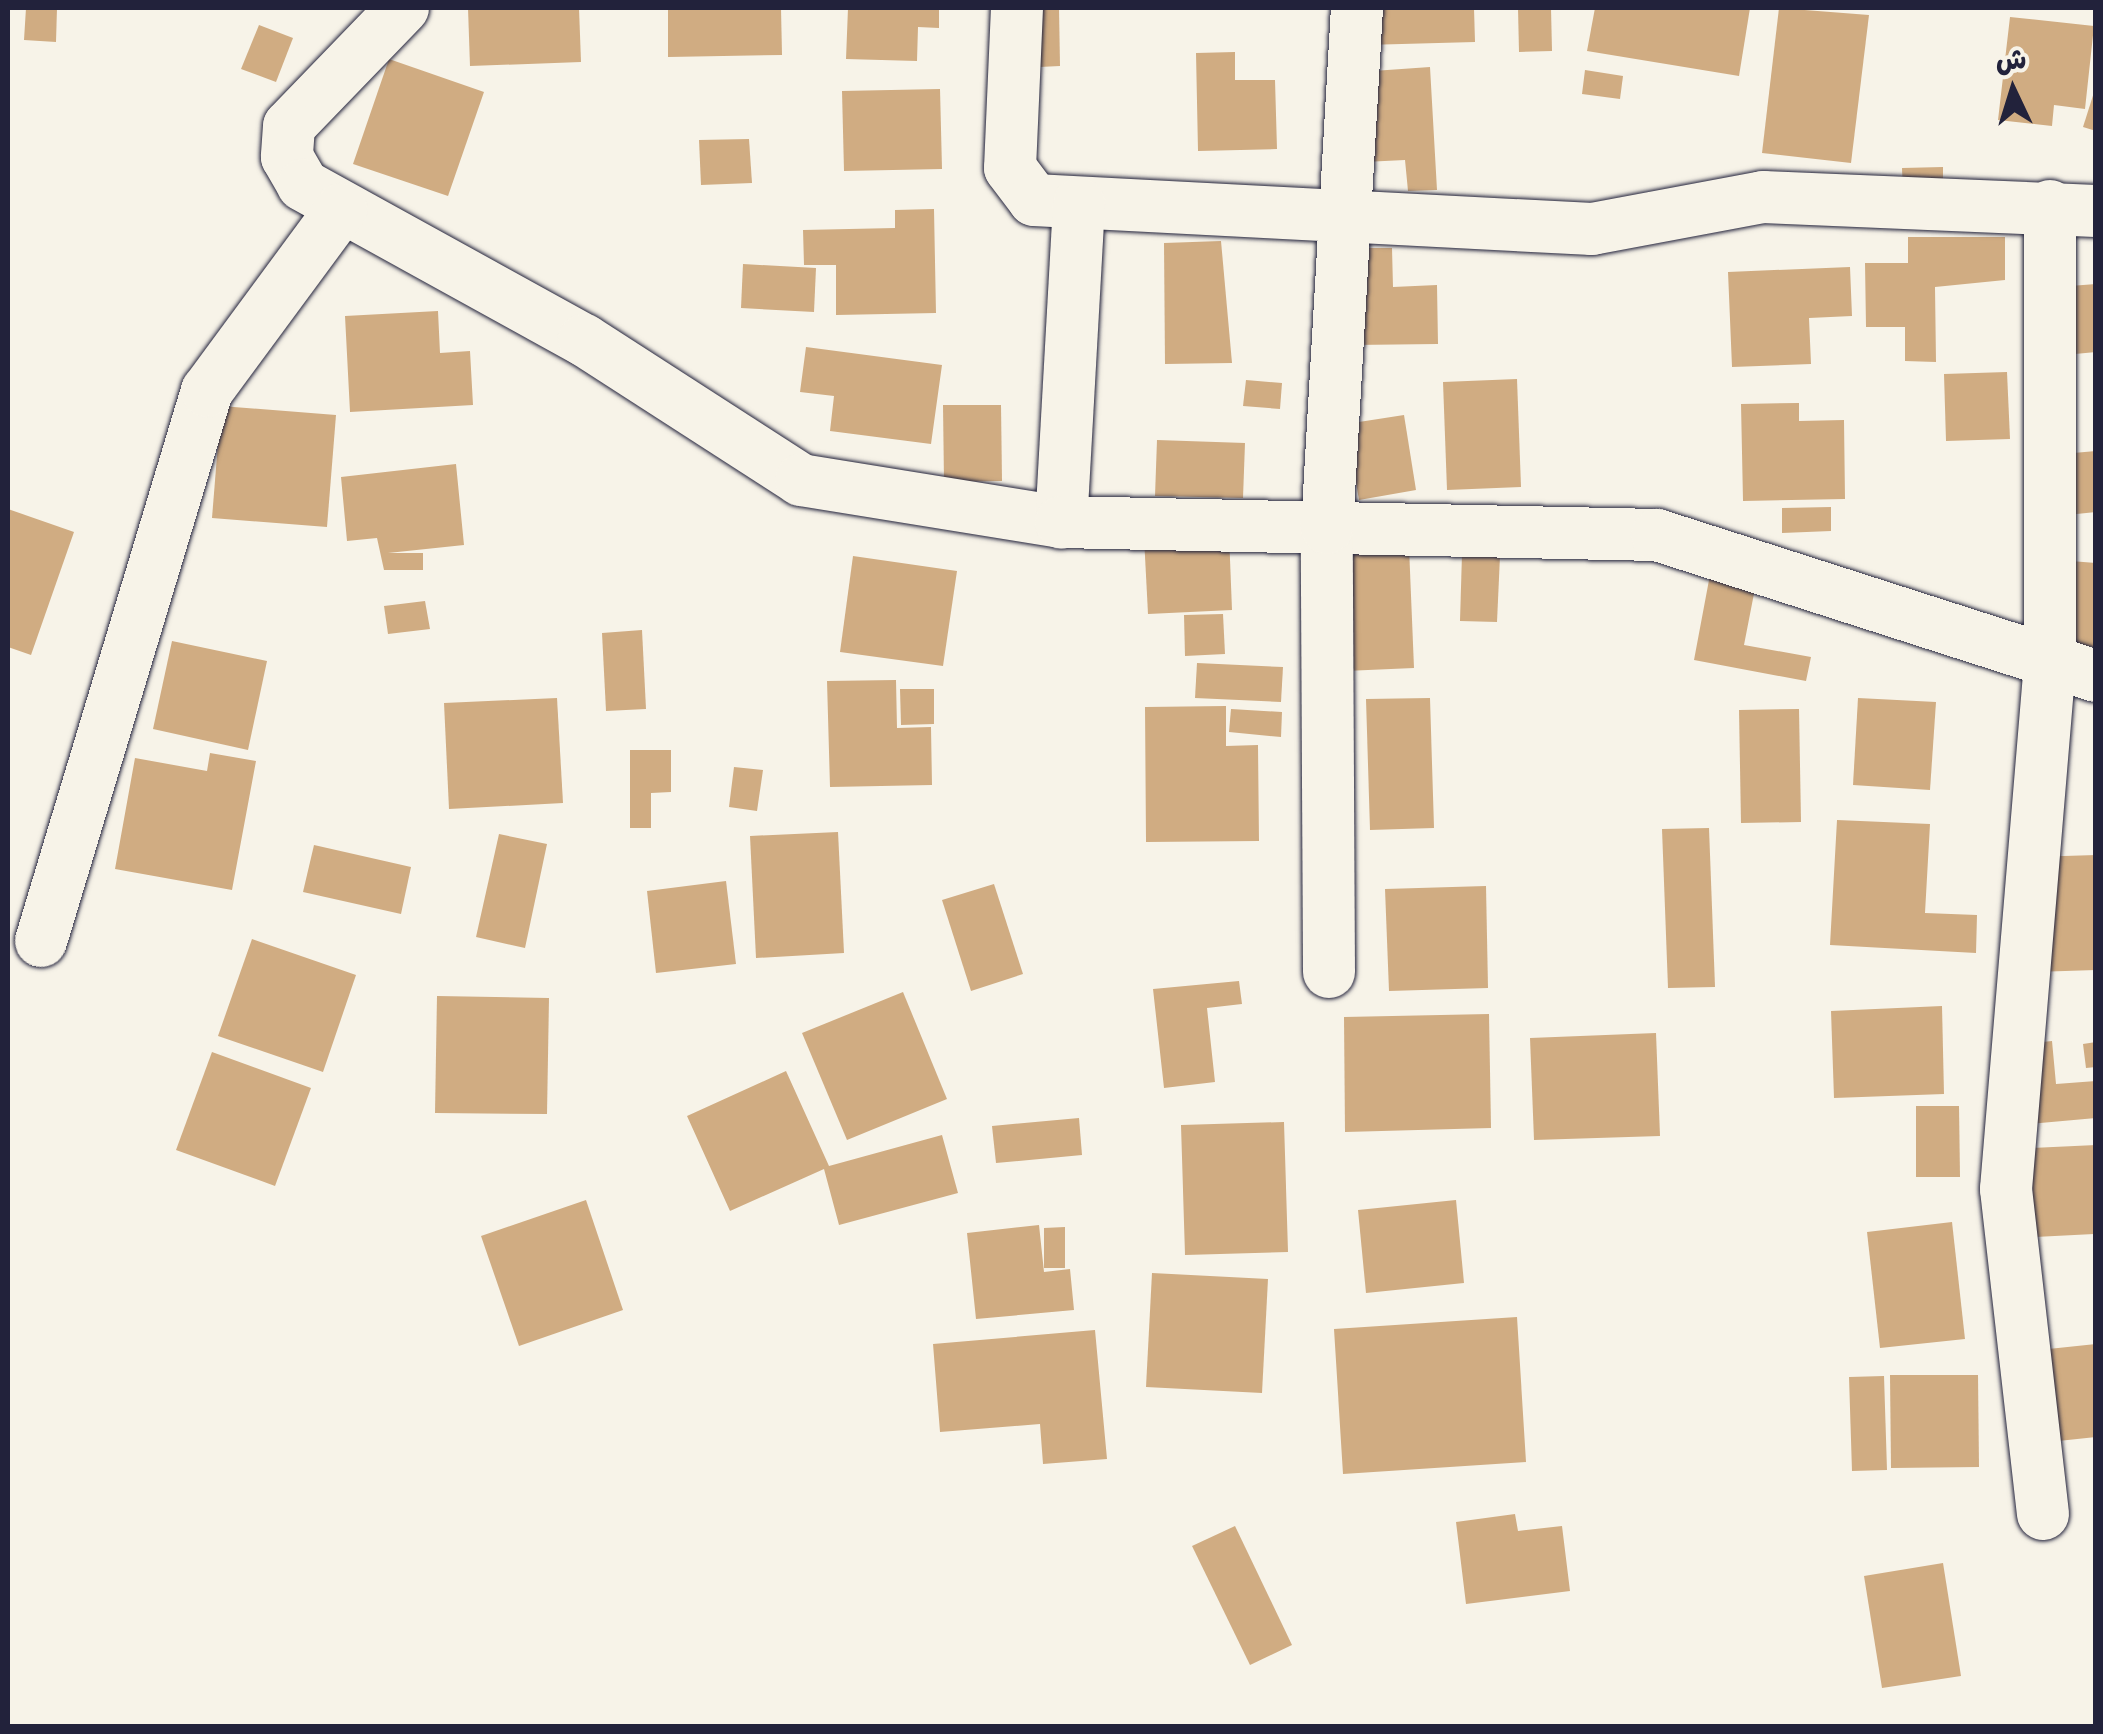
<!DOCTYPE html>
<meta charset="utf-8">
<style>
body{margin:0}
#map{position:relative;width:2103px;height:1734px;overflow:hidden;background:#f7f3e8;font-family:"Comic Neue","Playpen Sans Arabic",sans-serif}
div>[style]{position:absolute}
.building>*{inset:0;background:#d0ac82}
.roads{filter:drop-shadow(0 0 2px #22223b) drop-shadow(0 0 2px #22223b)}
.minor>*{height:52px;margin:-26px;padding:0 26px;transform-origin:26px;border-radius:26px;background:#f7f3e8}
span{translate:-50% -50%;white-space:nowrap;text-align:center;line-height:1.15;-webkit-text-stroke:9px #f7f3e8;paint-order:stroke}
.frame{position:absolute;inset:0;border:10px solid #22223b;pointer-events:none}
.north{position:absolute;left:1963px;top:40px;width:100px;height:100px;-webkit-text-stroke:8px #f7f3e8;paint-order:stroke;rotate:356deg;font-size:28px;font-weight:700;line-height:40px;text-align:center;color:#22223b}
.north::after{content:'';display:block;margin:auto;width:35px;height:45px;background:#22223b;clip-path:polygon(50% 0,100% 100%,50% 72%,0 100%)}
</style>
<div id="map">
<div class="building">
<div style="clip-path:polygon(26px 8px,57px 8px,56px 42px,24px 40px)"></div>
<div style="clip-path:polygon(468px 8px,579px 8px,581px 62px,470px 66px)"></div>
<div style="clip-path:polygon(668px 8px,781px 8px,782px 55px,668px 57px)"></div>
<div style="clip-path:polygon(848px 8px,939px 8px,939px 28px,918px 27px,917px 61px,846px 59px)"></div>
<div style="clip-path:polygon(1017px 8px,1059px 8px,1060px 66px,1019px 68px)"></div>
<div style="clip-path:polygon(1364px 8px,1474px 8px,1475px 42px,1365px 45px)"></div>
<div style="clip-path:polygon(1518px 8px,1551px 8px,1552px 51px,1519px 52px)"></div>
<div style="clip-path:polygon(1595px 8px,1750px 8px,1739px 76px,1587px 51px)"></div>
<div style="clip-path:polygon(1779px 8px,1869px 15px,1851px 163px,1762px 153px)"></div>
<div style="clip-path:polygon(2010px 17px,2094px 26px,2085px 109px,2054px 105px,2052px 126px,1998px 120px)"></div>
<div style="clip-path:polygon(259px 25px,293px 38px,276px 82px,241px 69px)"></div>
<div style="clip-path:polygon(1235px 52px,1235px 80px,1275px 80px,1277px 149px,1198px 151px,1196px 53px)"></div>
<div style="clip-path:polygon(389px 59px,484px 92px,448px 196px,353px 164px)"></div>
<div style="clip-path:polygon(1430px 67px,1437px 190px,1408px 191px,1405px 160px,1364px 162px,1359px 72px)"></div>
<div style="clip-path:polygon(1585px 70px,1623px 76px,1620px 99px,1582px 94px)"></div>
<div style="clip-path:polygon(2096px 86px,2096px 131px,2083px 127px)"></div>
<div style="clip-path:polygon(940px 89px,942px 169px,844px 171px,842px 91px)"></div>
<div style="clip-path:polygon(749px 139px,752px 183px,701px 185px,699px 140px)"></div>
<div style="clip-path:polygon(1943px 167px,1943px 193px,1903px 194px,1902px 168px)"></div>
<div style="clip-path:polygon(934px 209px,936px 313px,836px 315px,836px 265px,804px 265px,803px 230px,895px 228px,895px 210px)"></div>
<div style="clip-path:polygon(1908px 237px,2005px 237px,2005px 280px,1935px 287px,1936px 362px,1905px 361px,1905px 327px,1866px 327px,1865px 263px,1908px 263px)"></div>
<div style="clip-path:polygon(1221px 241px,1232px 363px,1165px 364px,1164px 243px)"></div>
<div style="clip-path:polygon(1351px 248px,1392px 248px,1393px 287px,1437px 285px,1438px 344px,1353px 345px)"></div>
<div style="clip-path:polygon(743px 264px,816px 268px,814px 312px,741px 308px)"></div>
<div style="clip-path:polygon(1850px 267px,1852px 316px,1809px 318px,1811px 364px,1732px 367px,1728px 272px)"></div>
<div style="clip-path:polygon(2096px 284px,2096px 352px,2075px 354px,2070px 286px)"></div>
<div style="clip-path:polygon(438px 311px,440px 353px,470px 351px,473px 405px,350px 412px,345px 316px)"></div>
<div style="clip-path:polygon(806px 347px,942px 365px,931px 444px,830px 431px,834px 396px,800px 392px)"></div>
<div style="clip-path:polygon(2007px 372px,2010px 439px,1946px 441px,1944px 374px)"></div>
<div style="clip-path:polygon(1517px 379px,1521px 487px,1447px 490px,1443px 382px)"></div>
<div style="clip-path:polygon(1246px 380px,1282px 383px,1280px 409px,1243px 406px)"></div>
<div style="clip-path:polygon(1799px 403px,1799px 421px,1844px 420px,1845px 499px,1743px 501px,1741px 404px)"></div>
<div style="clip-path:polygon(943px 405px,1001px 405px,1002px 481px,944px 482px)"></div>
<div style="clip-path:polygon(221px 406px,336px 415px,327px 527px,212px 518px)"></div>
<div style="clip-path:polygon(1404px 415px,1416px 490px,1359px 500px,1346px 424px)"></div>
<div style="clip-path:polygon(1157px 440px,1245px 443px,1243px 498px,1155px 496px)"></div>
<div style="clip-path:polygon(2096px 451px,2096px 512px,2067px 515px,2062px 454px)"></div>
<div style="clip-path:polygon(456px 464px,464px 545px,388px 553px,423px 553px,423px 570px,384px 570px,377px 538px,347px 541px,341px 477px)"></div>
<div style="clip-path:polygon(1831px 507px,1831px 531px,1782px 533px,1782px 508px)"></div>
<div style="clip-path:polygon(8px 509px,74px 532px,31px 655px,8px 647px)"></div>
<div style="clip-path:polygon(1229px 534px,1232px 610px,1148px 614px,1144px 537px)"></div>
<div style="clip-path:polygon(1409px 547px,1414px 668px,1345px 671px,1340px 550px)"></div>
<div style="clip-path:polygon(1462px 554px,1500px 556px,1497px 622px,1460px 621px)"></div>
<div style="clip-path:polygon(853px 556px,957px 571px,943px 666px,840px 652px)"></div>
<div style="clip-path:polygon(2058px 560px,2096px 563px,2096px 647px,2052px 644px)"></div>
<div style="clip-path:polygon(1712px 564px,1758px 573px,1744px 645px,1811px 657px,1806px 681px,1694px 660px)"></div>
<div style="clip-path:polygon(425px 601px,430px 629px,388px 634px,384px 606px)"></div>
<div style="clip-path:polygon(1223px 614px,1225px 654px,1185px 656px,1184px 615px)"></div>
<div style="clip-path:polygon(642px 630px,646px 709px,606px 711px,602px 633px)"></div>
<div style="clip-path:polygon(172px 641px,267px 661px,248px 750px,153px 729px)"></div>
<div style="clip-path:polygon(1197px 663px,1283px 667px,1281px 702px,1195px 698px)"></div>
<div style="clip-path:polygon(896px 680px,897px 728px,931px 727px,932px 785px,830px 787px,827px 681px)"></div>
<div style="clip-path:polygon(900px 689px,934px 689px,934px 724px,901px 725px)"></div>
<div style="clip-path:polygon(557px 698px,563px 803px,449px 809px,444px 703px)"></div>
<div style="clip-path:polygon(1430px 698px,1434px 828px,1370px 830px,1366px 699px)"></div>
<div style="clip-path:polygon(1858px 698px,1936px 702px,1930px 790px,1853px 785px)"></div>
<div style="clip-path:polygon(1226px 706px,1226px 746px,1258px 745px,1259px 841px,1146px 842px,1145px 707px)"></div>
<div style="clip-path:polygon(1231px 709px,1282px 712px,1281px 737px,1229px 732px)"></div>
<div style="clip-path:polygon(1799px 709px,1801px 822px,1741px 823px,1739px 710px)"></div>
<div style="clip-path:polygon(630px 750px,671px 750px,671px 792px,651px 793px,651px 828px,630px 828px)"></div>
<div style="clip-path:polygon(210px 753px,256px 761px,232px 890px,115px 869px,135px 758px,207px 771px)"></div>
<div style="clip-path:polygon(734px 767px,763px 770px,757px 811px,729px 807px)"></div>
<div style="clip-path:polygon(1837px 820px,1930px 824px,1925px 913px,1977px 915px,1976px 953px,1830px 945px)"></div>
<div style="clip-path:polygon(1709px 828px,1715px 987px,1668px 988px,1662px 829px)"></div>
<div style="clip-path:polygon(838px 832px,844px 953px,756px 958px,750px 836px)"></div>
<div style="clip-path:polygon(499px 834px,547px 844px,525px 948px,476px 937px)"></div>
<div style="clip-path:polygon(314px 845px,411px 867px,401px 914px,303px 892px)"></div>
<div style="clip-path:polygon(2096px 855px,2096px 970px,2034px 972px,2030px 857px)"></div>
<div style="clip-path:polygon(726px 881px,736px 964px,656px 973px,647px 891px)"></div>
<div style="clip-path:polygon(994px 884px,1023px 974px,971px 991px,942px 900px)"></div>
<div style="clip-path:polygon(1486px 886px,1488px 988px,1389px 991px,1385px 889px)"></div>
<div style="clip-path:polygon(252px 939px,356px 975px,323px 1072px,218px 1036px)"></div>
<div style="clip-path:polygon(1239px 981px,1242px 1004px,1207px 1008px,1215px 1082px,1164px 1088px,1153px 989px)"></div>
<div style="clip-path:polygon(903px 992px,947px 1099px,847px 1140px,802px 1033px)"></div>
<div style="clip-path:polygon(437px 996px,549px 998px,547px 1114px,435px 1113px)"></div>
<div style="clip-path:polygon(1942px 1006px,1944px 1094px,1834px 1098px,1831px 1011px)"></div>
<div style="clip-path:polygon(1489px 1014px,1491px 1128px,1345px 1132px,1344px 1017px)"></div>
<div style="clip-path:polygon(1656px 1033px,1660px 1136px,1534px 1140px,1530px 1038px)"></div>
<div style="clip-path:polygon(2052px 1041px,2056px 1084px,2096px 1081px,2096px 1118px,2017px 1125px,2010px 1045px)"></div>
<div style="clip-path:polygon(2096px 1042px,2096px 1067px,2086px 1068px,2083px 1044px)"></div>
<div style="clip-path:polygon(212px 1052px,311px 1088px,275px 1186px,176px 1150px)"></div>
<div style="clip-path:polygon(786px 1071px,829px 1166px,942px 1135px,958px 1193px,839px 1225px,824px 1169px,730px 1211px,687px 1116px)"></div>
<div style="clip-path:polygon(1916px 1106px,1959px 1106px,1960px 1177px,1916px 1177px)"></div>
<div style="clip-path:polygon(1079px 1118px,1082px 1155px,996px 1163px,992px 1126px)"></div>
<div style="clip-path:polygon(1284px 1122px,1288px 1252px,1185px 1255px,1181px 1125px)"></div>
<div style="clip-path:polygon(2096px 1145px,2094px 1234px,2035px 1237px,2030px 1148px)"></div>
<div style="clip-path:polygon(586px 1200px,623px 1310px,519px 1346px,481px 1236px)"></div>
<div style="clip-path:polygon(1456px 1200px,1464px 1283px,1366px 1293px,1358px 1210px)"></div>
<div style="clip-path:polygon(1952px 1222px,1965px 1339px,1880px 1348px,1867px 1232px)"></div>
<div style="clip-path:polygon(1039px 1225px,1044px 1272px,1070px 1269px,1074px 1310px,976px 1319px,967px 1233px)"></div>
<div style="clip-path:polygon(1065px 1227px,1065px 1268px,1044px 1268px,1044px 1228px)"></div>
<div style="clip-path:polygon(1152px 1273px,1268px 1279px,1262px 1393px,1146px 1387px)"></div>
<div style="clip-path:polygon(1517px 1317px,1526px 1462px,1343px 1474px,1334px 1329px)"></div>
<div style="clip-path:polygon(1095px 1330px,1107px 1459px,1043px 1464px,1040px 1424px,940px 1432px,933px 1344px)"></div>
<div style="clip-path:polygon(2096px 1344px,2096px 1437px,2049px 1442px,2039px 1350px)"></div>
<div style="clip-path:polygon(1890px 1375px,1978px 1375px,1979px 1467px,1891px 1468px)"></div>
<div style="clip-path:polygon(1884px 1376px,1887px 1470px,1852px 1471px,1849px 1377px)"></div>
<div style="clip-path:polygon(1515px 1514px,1518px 1531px,1562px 1526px,1570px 1591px,1466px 1604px,1456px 1522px)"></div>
<div style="clip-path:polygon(1235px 1526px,1292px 1645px,1250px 1665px,1192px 1546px)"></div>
<div style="clip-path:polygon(1943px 1563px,1961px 1676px,1882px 1688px,1864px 1576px)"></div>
</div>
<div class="roads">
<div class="minor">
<div style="left:403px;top:8px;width:164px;rotate:134deg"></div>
<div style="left:289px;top:126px;width:31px;rotate:94deg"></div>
<div style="left:287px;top:157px;width:32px;rotate:60deg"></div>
<div style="left:303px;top:185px;width:321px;rotate:28.9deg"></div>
<div style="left:584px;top:340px;width:258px;rotate:32.8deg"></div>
<div style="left:801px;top:480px;width:263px;rotate:9.2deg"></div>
<div style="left:1017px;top:8px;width:160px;rotate:92.5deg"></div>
<div style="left:1010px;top:168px;width:40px;rotate:53deg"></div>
<div style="left:1034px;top:200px;width:559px;rotate:2.98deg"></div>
<div style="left:1592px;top:229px;width:174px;rotate:-10.6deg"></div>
<div style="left:1763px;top:197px;width:333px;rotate:2.4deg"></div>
<div style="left:1079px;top:204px;width:319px;rotate:93.2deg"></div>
<div style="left:1061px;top:522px;width:596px;rotate:1.25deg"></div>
<div style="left:1657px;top:535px;width:461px;rotate:17.8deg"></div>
<div style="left:41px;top:941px;width:575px;rotate:-73.21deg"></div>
<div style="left:207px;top:391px;width:226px;rotate:-53.6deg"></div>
<div style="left:1329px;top:972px;width:444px;rotate:-90.3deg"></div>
<div style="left:1327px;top:528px;width:521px;rotate:-86.7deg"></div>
<div style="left:2043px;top:1514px;width:327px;rotate:-96.5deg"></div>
<div style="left:2006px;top:1189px;width:528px;rotate:-85.22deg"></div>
<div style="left:2050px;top:663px;width:457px;rotate:-90deg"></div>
</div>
</div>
<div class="frame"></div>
<div class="north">ش</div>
</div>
